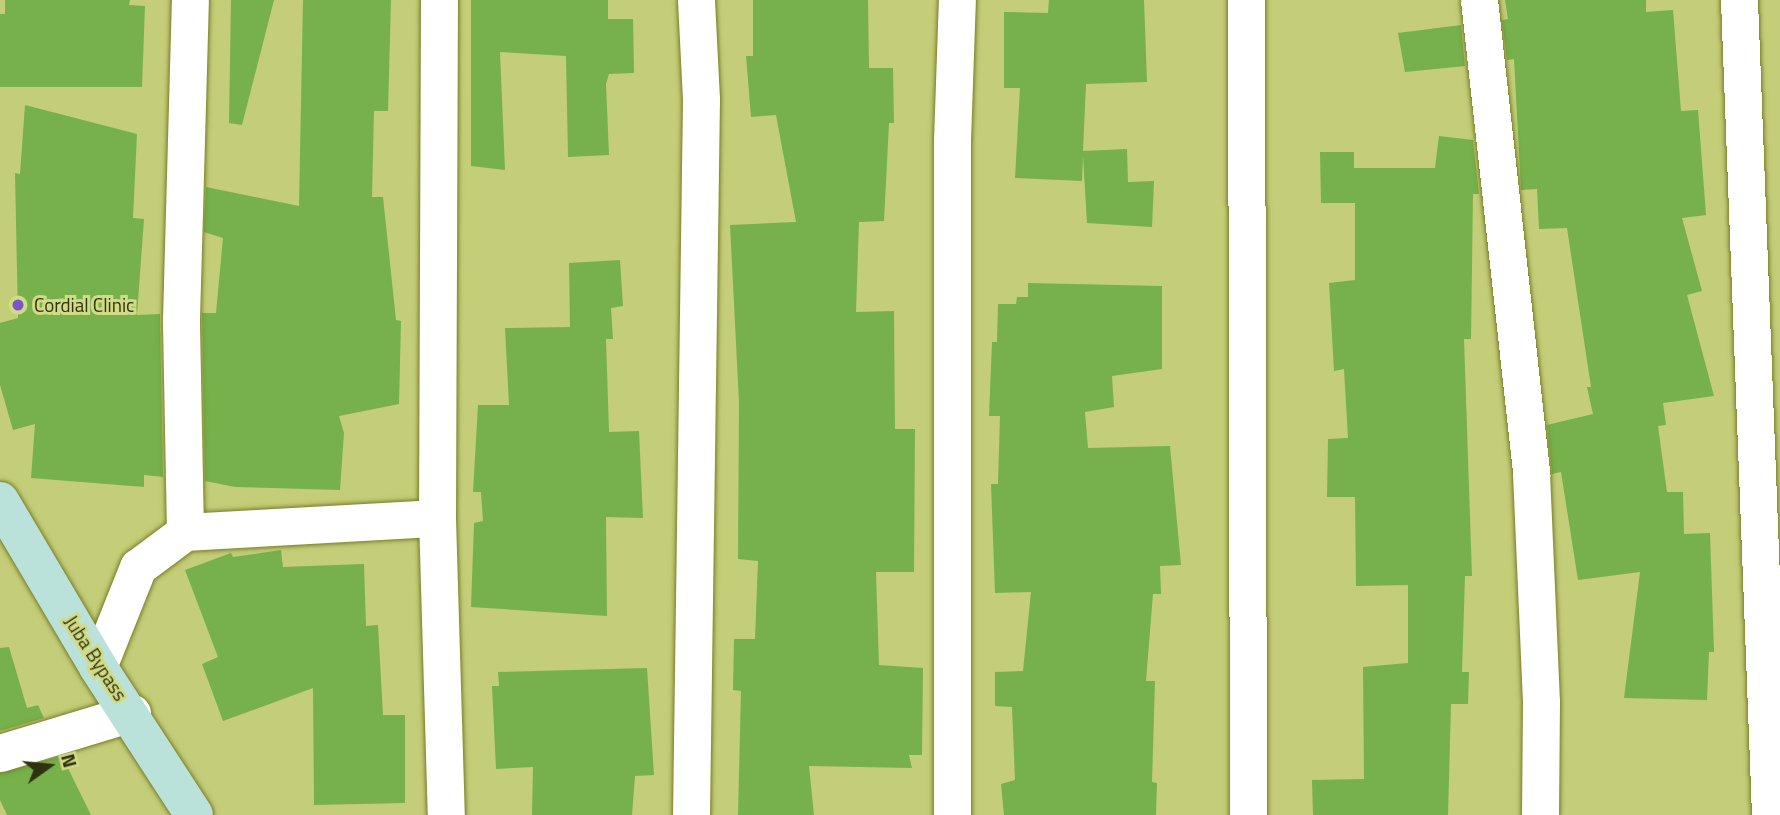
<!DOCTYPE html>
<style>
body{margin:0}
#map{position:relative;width:1780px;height:815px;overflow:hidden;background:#c4cd78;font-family:"Titillium Web",sans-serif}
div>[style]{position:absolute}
.building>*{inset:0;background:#76b14b}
.roads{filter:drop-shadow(0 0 2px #777e27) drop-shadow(0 0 2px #777e27)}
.minor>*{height:37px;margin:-18.5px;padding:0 18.5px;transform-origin:18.5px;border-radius:18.5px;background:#fff}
.secondary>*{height:38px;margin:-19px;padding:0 19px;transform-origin:19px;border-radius:19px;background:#bbe2da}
.dots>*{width:19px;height:19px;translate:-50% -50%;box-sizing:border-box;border:4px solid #d1da84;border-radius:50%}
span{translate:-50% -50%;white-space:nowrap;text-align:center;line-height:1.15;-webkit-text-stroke:6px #d1da84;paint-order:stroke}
.poi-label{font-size:19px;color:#2f320f}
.left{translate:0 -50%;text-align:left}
.street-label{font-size:19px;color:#2f320f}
.north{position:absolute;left:14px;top:731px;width:70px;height:70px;-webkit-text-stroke:5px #d1da84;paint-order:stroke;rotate:75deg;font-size:19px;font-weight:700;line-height:28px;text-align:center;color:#2f320f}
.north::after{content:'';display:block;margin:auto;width:24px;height:32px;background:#2f320f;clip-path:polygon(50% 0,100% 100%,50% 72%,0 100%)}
</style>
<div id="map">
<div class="building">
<div style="clip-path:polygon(5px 0,130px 0,129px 5px,145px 6px,142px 87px,0 87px,0 14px,5px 14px)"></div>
<div style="clip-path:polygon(231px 0,274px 0,242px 125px,229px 123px)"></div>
<div style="clip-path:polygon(303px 0,391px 0,388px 111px,374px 111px,372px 197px,383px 197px,396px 320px,401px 321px,399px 404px,339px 416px,344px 433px,340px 490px,235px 487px,205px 481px,202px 313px,216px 313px,223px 238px,204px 232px,206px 187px,299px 206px)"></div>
<div style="clip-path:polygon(471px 0,608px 0,608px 19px,633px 19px,634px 73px,609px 74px,606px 84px,609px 155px,568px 157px,566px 56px,500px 52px,505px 170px,471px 166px)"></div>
<div style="clip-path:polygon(753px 0,868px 0,869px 68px,893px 68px,894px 123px,889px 123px,884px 221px,859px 222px,856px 312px,894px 311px,895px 429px,915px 429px,914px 572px,876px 572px,879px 665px,923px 668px,922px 755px,909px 755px,912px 768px,809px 766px,814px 815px,738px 815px,741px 691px,733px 690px,734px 639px,755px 639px,758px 561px,738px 559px,739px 402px,730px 225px,796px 222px,776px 115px,751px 117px,746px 56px,753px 56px)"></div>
<div style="clip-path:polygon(1049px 0,1144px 0,1147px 82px,1086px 84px,1083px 151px,1127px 149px,1128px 182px,1154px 181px,1152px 227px,1087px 223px,1083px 156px,1082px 181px,1015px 178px,1020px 88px,1004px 88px,1004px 12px,1048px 13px)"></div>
<div style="clip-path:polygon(1505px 0,1646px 0,1646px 12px,1673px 10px,1681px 111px,1698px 110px,1706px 215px,1682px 218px,1702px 291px,1687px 295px,1714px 396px,1663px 403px,1666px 425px,1658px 426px,1667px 492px,1683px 492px,1684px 534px,1710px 533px,1714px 652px,1709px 652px,1707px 700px,1624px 698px,1640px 572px,1578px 580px,1561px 472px,1552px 474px,1547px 425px,1593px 414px,1587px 387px,1591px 387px,1567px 228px,1539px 229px,1537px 189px,1521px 190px,1514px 59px,1507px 60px,1502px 20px,1508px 19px)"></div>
<div style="clip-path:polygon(1461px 25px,1465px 66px,1405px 72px,1398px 33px)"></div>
<div style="clip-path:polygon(25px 105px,137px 134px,133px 218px,144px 219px,137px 315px,160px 314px,163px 477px,144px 475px,144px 487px,31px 478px,35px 424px,13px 430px,0 385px,0 323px,18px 318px,15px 173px,20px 174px)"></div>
<div style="clip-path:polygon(1439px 136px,1473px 140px,1479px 194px,1473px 194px,1471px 339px,1464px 339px,1472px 576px,1465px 576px,1462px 672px,1469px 672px,1468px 704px,1451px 704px,1448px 815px,1313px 815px,1312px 780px,1364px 779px,1363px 667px,1408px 663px,1408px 585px,1356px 586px,1355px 497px,1327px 497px,1328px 439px,1348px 438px,1344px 369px,1334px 371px,1329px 283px,1355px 280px,1355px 203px,1321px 203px,1320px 152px,1354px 152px,1354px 168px,1435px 168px)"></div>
<div style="clip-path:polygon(620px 260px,623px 306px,611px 308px,613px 339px,606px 339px,609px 432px,639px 431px,643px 518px,606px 517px,607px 616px,471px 607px,474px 523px,483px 521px,481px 492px,473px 492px,478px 405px,509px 405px,505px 328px,570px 327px,569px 263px)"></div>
<div style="clip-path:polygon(1028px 283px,1162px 286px,1162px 369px,1112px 376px,1114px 407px,1085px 412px,1088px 448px,1170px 446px,1181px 565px,1160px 566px,1161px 594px,1153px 594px,1146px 681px,1155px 681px,1152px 782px,1157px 783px,1156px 815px,1004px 815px,1001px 784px,1015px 780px,1012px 707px,995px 706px,995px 672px,1023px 671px,1031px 592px,995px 593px,991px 484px,998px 484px,1000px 416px,989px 416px,992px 342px,997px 342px,998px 304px,1016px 304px,1017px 297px,1028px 297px)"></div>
<div style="clip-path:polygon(281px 550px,283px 567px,364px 564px,366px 626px,378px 625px,383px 715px,405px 715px,405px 803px,314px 805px,313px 688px,223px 721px,202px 664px,218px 657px,185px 570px,231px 553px,233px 557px)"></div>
<div style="clip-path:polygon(9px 647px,27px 708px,38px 705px,44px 718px,0 731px,0 648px)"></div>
<div style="clip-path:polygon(647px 668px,654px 775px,635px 776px,632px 815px,532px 815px,533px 767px,496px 769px,492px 686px,499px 686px,498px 672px)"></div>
<div style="clip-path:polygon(62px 756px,91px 815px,7px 815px,0 800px,0 773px)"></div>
</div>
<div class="roads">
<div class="minor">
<div style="left:439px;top:0;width:518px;rotate:90.22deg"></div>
<div style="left:437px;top:518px;width:297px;rotate:88.3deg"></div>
<div style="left:1246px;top:0;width:815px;rotate:89.86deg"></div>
<div style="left:1479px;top:0;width:476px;rotate:83.7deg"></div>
<div style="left:1531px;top:473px;width:229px;rotate:87.5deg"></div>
<div style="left:1541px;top:702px;width:113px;rotate:90.5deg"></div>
<div style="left:1739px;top:0;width:816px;rotate:87.82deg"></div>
<div style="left:185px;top:532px;width:252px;rotate:-3.2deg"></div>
<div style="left:98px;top:667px;width:108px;rotate:-68.2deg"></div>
<div style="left:138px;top:567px;width:59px;rotate:-36.7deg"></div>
<div style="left:185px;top:532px;width:213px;rotate:-91.1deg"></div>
<div style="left:181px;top:319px;width:319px;rotate:-88.4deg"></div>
<div style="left:0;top:753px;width:138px;rotate:-16.9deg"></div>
<div style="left:691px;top:815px;width:716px;rotate:-89.2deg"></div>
<div style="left:701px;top:99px;width:99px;rotate:-92.9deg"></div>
<div style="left:952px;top:815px;width:675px;rotate:-90deg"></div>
<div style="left:952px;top:140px;width:140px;rotate:-88deg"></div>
</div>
<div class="secondary">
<div style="left:0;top:501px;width:193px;rotate:59.4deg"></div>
<div style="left:98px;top:667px;width:176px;rotate:57deg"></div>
</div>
</div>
<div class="dots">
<div style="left:18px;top:305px;background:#7954cd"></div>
</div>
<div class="poi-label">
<span class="left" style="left:34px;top:305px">Cordial Clinic</span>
</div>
<div class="street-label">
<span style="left:96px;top:658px;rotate:57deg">Juba Bypass</span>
</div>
<div class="north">N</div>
</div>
